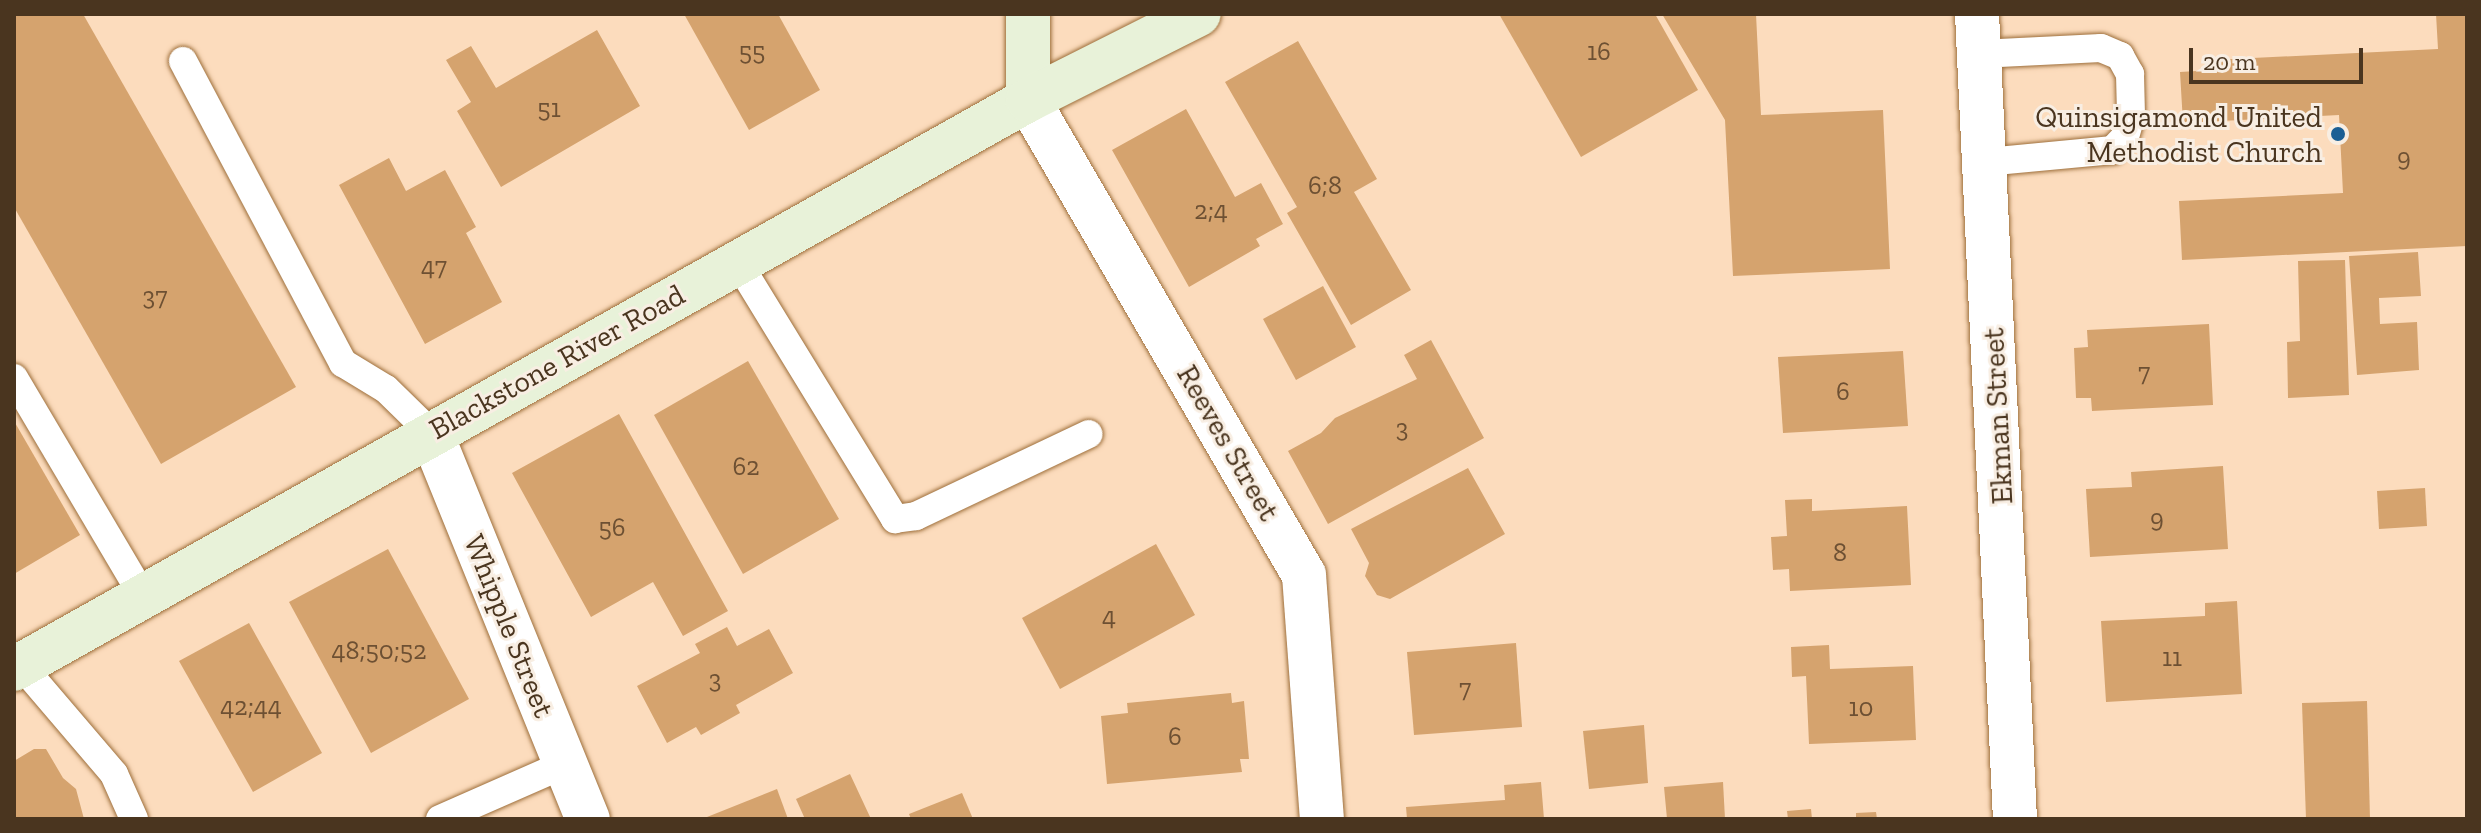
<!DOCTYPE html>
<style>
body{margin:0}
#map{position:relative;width:2481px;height:833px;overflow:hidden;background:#fcdcbd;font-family:"Zilla Slab",serif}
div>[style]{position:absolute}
.building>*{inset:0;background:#d5a36e}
.roads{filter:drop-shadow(0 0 2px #9e6f3b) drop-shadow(0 0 2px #9e6f3b)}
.lane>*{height:28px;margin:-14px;padding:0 14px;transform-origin:14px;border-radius:14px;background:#fff}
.street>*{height:44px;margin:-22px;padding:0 22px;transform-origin:22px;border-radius:22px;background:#fff}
.secondary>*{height:44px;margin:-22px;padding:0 22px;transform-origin:22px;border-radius:22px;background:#e8f2d9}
.dots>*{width:22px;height:22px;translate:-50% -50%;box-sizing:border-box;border:4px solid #f8eee3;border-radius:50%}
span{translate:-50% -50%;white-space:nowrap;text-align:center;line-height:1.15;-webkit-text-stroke:6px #f8eee3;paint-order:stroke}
.number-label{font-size:26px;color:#6d5033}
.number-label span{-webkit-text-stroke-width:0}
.poi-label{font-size:30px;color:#4a351f}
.right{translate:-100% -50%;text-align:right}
.street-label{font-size:30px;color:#4a351f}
.frame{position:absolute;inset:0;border:16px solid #4a351f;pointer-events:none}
.scale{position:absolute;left:2189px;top:48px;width:174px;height:36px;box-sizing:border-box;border:4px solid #4a351f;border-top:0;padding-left:10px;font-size:24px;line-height:28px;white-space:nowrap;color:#4a351f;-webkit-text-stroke:6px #f8eee3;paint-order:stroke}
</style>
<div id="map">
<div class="building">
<div style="clip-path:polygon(14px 14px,83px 14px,296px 387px,161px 464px,14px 207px)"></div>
<div style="clip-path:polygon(684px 14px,778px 14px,820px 90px,749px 130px)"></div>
<div style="clip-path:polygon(1499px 14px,1655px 14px,1698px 90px,1581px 157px)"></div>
<div style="clip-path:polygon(1662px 14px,1756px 14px,1761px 115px,1883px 110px,1890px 269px,1733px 276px,1725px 120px)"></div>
<div style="clip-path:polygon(2436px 14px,2467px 14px,2467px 246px,2182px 260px,2179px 201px,2343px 193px,2339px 115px,2183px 123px,2180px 72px,2213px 70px,2212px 60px,2438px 49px)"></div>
<div style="clip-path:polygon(597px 30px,640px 106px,501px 187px,457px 111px,471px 102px,446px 60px,471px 46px,496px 88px)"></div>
<div style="clip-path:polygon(1298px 41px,1377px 179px,1354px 192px,1411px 290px,1351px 325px,1287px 213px,1297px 207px,1225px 82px)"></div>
<div style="clip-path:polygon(1186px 109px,1235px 197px,1261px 183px,1283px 224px,1256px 239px,1260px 246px,1189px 287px,1112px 150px)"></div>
<div style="clip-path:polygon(389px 158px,406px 191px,445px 170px,476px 227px,466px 233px,502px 302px,425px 344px,339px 185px)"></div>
<div style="clip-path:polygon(2418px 252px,2421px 296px,2379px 298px,2380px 324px,2417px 322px,2419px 370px,2357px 375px,2349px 256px)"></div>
<div style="clip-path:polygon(2345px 260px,2349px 395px,2288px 398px,2287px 342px,2300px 341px,2298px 261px)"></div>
<div style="clip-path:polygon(1323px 286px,1356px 347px,1296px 380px,1263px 319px)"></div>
<div style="clip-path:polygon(2209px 324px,2213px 405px,2092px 411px,2091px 398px,2076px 398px,2074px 348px,2088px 347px,2087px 330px)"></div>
<div style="clip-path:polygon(1431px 340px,1484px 438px,1328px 524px,1288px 451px,1321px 433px,1335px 418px,1417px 379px,1404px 355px)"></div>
<div style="clip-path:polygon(1903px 351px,1908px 426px,1783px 433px,1778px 357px)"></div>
<div style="clip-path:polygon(748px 361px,839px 519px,743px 574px,654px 415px)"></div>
<div style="clip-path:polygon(619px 414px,728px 611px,683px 636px,653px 582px,591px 617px,512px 473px)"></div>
<div style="clip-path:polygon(14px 421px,80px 535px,14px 574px)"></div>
<div style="clip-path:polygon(2223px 466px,2228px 549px,2090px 557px,2086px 489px,2132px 487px,2131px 472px)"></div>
<div style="clip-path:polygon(1468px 468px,1505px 534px,1390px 599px,1377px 595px,1365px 576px,1369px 563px,1351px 529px)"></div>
<div style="clip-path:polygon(2425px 488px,2427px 526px,2379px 529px,2377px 491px)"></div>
<div style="clip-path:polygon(1812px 499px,1812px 511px,1907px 506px,1911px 585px,1790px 591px,1789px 569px,1773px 570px,1771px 537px,1787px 536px,1785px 500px)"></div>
<div style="clip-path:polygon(1156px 544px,1195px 615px,1060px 689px,1022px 618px)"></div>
<div style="clip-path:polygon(388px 549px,469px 699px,371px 753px,289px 602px)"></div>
<div style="clip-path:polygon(2237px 601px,2242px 694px,2106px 702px,2101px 621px,2205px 616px,2205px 603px)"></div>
<div style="clip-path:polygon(249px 623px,322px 753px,253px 792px,179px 661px)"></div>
<div style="clip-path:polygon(727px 627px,737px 646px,769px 629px,793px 673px,736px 705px,740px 713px,701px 735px,696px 727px,667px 743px,637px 686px,700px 653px,695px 644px)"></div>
<div style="clip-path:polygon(1516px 643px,1522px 727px,1414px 735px,1407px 652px)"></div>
<div style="clip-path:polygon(1829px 645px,1830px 669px,1913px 666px,1916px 740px,1809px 744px,1806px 676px,1792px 677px,1791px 647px)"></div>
<div style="clip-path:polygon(1231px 693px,1232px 703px,1244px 701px,1249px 759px,1240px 759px,1242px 772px,1107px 784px,1101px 716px,1128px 713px,1127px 703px)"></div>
<div style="clip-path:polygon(2367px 701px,2370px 819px,2306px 819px,2302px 703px)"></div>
<div style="clip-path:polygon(1644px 725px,1648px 783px,1589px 789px,1583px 731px)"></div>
<div style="clip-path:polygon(34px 749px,46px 749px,63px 778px,76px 789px,84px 819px,14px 819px,14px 761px)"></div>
<div style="clip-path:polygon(850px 774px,871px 819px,805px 819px,796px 799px)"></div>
<div style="clip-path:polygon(1541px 782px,1544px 819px,1407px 819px,1406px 807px,1505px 800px,1504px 785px)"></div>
<div style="clip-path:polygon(1723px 782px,1725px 819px,1667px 819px,1664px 787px)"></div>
<div style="clip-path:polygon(777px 789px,788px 819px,702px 819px)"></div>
<div style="clip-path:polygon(962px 793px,973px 819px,911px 819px,909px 814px)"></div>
<div style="clip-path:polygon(1811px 809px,1812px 819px,1788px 819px,1787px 811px)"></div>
<div style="clip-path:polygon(1876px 812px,1877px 819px,1856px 819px,1856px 813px)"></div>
</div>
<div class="roads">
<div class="lane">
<div style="left:1979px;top:54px;width:122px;rotate:-2.8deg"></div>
<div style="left:2101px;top:48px;width:21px;rotate:23deg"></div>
<div style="left:2120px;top:56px;width:21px;rotate:61deg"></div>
<div style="left:2130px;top:74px;width:42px;rotate:88.6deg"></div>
<div style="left:2131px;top:116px;width:22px;rotate:106deg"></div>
<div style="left:2125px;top:137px;width:18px;rotate:133deg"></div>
<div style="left:2113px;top:150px;width:129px;rotate:174.6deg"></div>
<div style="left:183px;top:61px;width:342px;rotate:62.1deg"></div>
<div style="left:343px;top:363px;width:50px;rotate:31.2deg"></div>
<div style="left:386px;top:389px;width:63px;rotate:44.4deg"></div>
<div style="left:737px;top:261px;width:303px;rotate:58.5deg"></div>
<div style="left:895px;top:519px;width:21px;rotate:-8deg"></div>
<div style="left:916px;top:516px;width:191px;rotate:-25.4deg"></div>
<div style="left:14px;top:378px;width:253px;rotate:59.4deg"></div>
<div style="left:21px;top:665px;width:143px;rotate:49.5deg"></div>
<div style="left:114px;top:774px;width:49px;rotate:66deg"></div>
<div style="left:440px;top:819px;width:137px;rotate:-23.7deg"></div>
</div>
<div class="street">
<div style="left:1977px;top:14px;width:806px;rotate:87.3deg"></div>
<div style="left:1028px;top:100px;width:549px;rotate:59.84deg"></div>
<div style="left:1304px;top:575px;width:245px;rotate:85.8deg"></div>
<div style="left:431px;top:433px;width:417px;rotate:67.9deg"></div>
</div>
<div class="secondary">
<div style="left:1028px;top:100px;width:86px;rotate:-90deg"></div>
<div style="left:14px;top:669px;width:1163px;rotate:-29.3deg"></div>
<div style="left:1028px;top:100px;width:191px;rotate:-26.7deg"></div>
</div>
</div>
<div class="dots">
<div style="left:2338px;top:134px;background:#1b5f94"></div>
</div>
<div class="number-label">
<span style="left:752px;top:52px">55</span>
<span style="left:1599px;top:52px">16</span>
<span style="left:549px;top:109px">51</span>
<span style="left:2404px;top:158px">9</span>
<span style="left:1325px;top:186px">6;8</span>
<span style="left:1211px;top:211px">2;4</span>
<span style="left:434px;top:267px">47</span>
<span style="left:155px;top:297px">37</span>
<span style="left:2144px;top:373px">7</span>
<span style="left:1843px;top:392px">6</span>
<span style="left:1402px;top:429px">3</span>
<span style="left:746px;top:467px">62</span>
<span style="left:2157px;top:519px">9</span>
<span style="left:612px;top:528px">56</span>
<span style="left:1840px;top:553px">8</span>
<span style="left:1109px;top:617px">4</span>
<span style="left:379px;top:651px">48;50;52</span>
<span style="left:2172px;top:658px">11</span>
<span style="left:715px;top:680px">3</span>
<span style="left:1465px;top:689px">7</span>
<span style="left:251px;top:707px">42;44</span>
<span style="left:1861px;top:708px">10</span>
<span style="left:1175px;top:737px">6</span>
</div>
<div class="poi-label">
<span class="right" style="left:2322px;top:134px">Quinsigamond United<br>Methodist Church</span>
</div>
<div class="street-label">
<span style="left:557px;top:362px;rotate:-29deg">Blackstone River Road</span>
<span style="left:1998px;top:416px;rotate:-93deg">Ekman Street</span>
<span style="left:1228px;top:443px;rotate:60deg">Reeves Street</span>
<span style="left:509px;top:626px;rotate:68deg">Whipple Street</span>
</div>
<div class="frame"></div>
<div class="scale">20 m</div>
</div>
